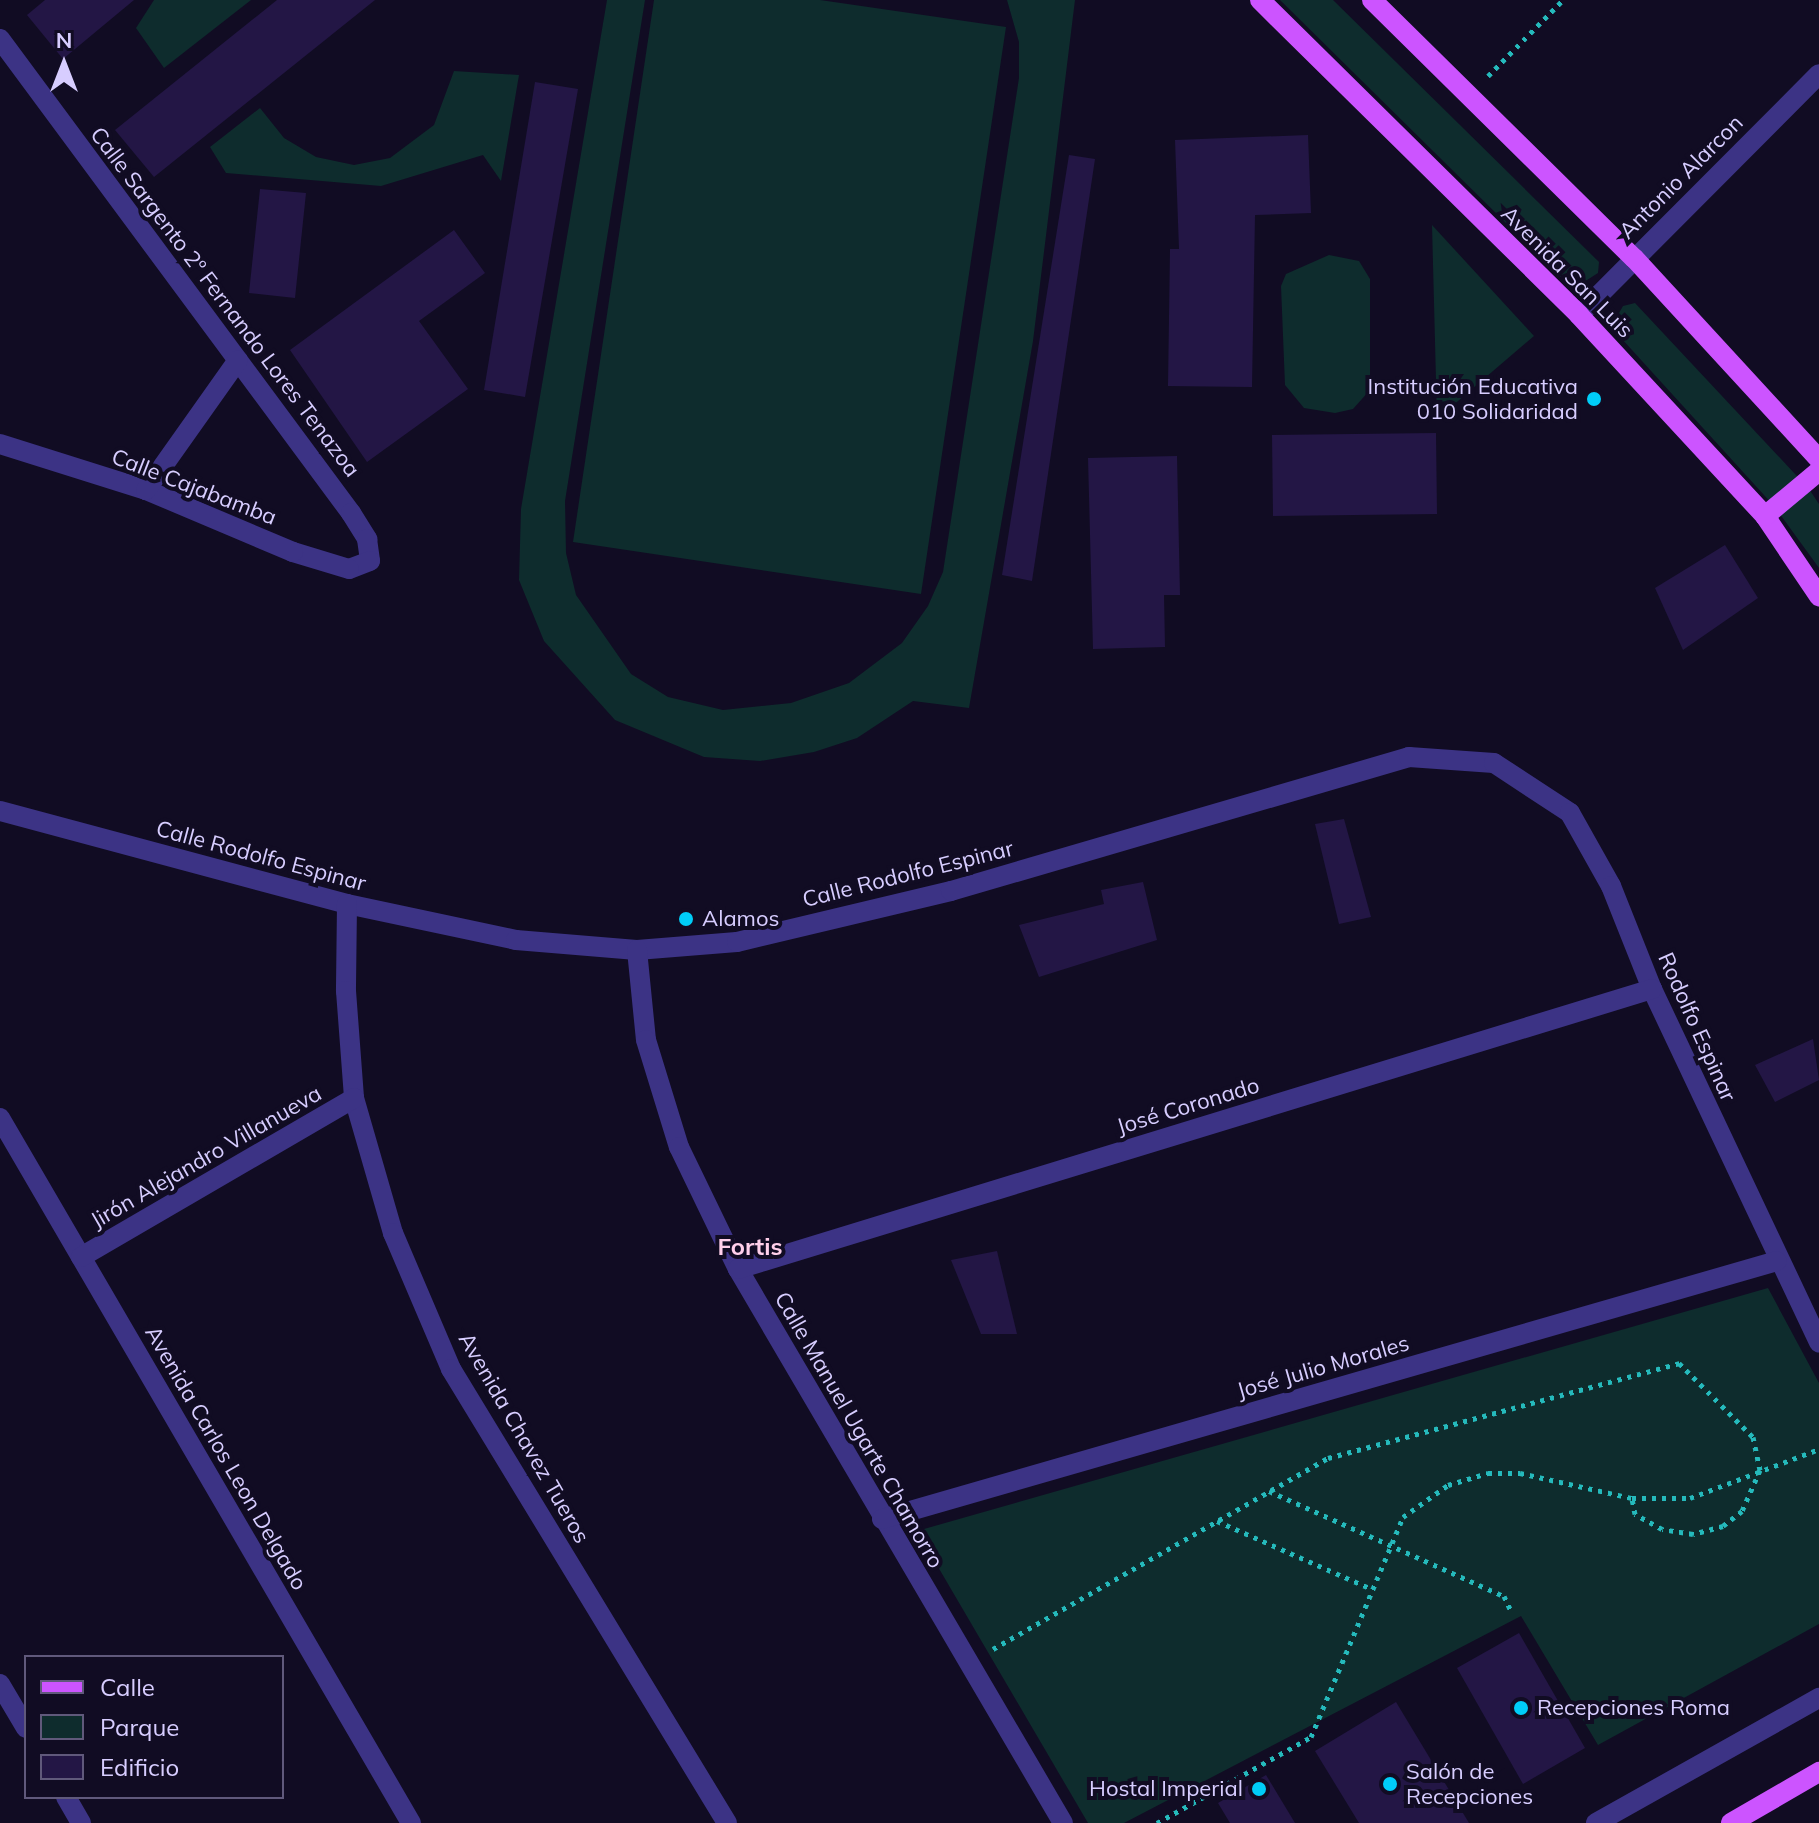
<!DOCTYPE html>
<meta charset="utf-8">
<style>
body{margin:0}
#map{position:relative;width:1819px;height:1823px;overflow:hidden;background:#110c23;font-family:Mulish,sans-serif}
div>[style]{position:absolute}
.green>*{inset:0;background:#0e2c2d}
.building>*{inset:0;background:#231645}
.path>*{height:5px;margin-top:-2.5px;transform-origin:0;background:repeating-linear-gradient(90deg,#25babc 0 4px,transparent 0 10px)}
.minor>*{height:20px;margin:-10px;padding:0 10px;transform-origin:10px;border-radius:10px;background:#3c3385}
.major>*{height:20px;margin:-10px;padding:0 10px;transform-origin:10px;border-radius:10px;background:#cc54ff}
.dots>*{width:22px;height:22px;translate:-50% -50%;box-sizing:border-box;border:4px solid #110c23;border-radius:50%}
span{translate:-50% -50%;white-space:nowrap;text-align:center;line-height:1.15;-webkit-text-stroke:8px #110c23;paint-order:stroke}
.street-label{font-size:22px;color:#d7cdff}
.poi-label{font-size:22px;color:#d7cdff}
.right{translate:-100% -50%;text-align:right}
.left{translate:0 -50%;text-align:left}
.neighbourhood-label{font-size:24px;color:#ffcfea;font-weight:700}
.legend{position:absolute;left:24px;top:1655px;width:260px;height:144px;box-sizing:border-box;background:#110c23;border:2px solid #60597b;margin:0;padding:10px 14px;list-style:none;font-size:24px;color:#d7cdff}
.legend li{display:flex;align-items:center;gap:16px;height:40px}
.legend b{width:40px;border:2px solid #60597b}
.north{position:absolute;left:24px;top:24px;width:80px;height:80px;-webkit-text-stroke:6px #110c23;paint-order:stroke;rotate:0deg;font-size:22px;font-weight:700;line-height:32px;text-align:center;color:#d7cdff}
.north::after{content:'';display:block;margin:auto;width:28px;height:36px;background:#d7cdff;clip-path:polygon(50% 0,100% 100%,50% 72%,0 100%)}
</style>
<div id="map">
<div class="green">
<div style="clip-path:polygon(154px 0,251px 0,164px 68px,136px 28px)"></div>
<div style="clip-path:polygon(607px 0,645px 0,565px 501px,566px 553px,576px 595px,631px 674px,668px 697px,723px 710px,791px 703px,849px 683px,902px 643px,928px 606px,943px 572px,1019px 78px,1019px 42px,1007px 0,1075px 0,1033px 341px,969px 708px,913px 701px,857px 738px,814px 752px,760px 761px,704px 757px,615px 720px,544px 641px,519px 580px,521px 509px)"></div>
<div style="clip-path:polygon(654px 0,820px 0,1006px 27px,921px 594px,573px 542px)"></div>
<div style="clip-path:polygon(1280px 0,1333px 0,1599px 262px,1598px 273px,1573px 289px)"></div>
<div style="clip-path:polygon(454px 71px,519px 75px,501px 181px,483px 155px,381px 186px,226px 173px,210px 147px,260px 108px,284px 138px,316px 157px,354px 165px,390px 158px,434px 125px)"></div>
<div style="clip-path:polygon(1432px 225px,1534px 336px,1437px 419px)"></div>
<div style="clip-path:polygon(1329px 255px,1359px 261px,1370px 279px,1370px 390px,1353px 409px,1335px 413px,1304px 408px,1285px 385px,1281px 286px,1286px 274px)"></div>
<div style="clip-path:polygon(1635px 303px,1809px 489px,1819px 504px,1819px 568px,1774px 506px,1611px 327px,1623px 306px)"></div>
<div style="clip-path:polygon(1768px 1288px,1819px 1383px,1819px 1624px,1598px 1745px,1521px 1616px,1124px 1823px,1088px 1823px,917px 1531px)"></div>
</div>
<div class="building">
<div style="clip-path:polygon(45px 0,134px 0,63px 59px,27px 15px)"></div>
<div style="clip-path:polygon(277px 0,375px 0,154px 177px,115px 130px)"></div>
<div style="clip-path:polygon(535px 82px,578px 89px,525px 397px,484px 390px)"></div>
<div style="clip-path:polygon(1308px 135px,1311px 213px,1255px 215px,1252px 387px,1168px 386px,1170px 249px,1179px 249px,1175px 140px)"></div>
<div style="clip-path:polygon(1069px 155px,1095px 159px,1032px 581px,1002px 575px)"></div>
<div style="clip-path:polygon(260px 189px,306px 193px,295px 298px,249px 293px)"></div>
<div style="clip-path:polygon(454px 230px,485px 273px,419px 321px,468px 389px,367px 462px,290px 350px)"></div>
<div style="clip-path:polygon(1436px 433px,1437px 514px,1273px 516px,1272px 435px)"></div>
<div style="clip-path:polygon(1177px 456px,1180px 595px,1164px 595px,1165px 647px,1093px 649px,1088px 458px)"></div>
<div style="clip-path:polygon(1725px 545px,1758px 598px,1683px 650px,1655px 588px)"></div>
<div style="clip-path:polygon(1344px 819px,1371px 917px,1339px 924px,1315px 824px)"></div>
<div style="clip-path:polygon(1143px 882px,1157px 940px,1039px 977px,1019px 925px,1104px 904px,1101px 890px)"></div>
<div style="clip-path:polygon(1813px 1039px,1819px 1080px,1775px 1102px,1755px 1065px)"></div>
<div style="clip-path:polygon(997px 1251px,1017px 1334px,981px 1334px,951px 1260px)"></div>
<div style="clip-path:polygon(1519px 1633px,1585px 1748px,1523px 1784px,1457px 1668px)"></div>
<div style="clip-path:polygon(1396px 1702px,1469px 1823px,1359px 1823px,1315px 1751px)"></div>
<div style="clip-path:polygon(1266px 1775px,1295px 1823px,1230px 1823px,1218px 1803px)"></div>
</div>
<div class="path">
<div style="left:1488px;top:76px;width:107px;rotate:-45.4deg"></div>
<div style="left:1269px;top:1491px;width:257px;rotate:24.1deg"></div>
<div style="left:1504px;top:1596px;width:17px;rotate:65deg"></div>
<div style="left:1217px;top:1521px;width:169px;rotate:23.7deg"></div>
<div style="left:993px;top:1649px;width:386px;rotate:-29.7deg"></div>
<div style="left:1328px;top:1458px;width:364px;rotate:-15.1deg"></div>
<div style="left:1679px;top:1363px;width:105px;rotate:45deg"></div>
<div style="left:1753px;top:1437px;width:34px;rotate:78deg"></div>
<div style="left:1760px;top:1470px;width:45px;rotate:113.7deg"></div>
<div style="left:1742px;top:1511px;width:24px;rotate:142deg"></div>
<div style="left:1723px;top:1526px;width:31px;rotate:165deg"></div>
<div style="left:1693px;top:1534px;width:31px;rotate:-171deg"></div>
<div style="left:1662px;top:1529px;width:31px;rotate:-151deg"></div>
<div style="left:1635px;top:1514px;width:16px;rotate:-101deg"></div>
<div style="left:1157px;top:1823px;width:176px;rotate:-29.2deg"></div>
<div style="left:1311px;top:1737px;width:238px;rotate:-67.3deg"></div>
<div style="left:1403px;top:1517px;width:55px;rotate:-35.4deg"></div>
<div style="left:1448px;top:1485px;width:42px;rotate:-16.7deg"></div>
<div style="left:1488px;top:1473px;width:32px"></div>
<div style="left:1520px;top:1473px;width:115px;rotate:12.6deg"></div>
<div style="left:1632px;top:1498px;width:58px"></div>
<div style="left:1690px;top:1498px;width:138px;rotate:-20.8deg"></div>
</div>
<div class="minor">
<div style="left:0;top:39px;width:590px;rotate:53.48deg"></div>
<div style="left:351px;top:513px;width:31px;rotate:58deg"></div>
<div style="left:367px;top:539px;width:22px;rotate:82deg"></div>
<div style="left:370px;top:561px;width:22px;rotate:159deg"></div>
<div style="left:349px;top:569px;width:59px;rotate:-163.1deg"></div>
<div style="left:293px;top:552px;width:160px;rotate:-157.1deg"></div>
<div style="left:146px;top:490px;width:153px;rotate:-162.5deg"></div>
<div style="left:1579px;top:315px;width:340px;rotate:-45.1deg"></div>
<div style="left:146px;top:490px;width:159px;rotate:-54.7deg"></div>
<div style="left:0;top:811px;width:359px;rotate:15deg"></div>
<div style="left:347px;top:904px;width:173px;rotate:12deg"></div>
<div style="left:516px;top:940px;width:121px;rotate:4.7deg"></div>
<div style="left:637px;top:950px;width:100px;rotate:-4.6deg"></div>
<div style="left:737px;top:942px;width:220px;rotate:-13.4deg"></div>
<div style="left:951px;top:891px;width:477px;rotate:-16.3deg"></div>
<div style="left:1409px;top:757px;width:85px;rotate:4deg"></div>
<div style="left:1494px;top:763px;width:91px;rotate:33.3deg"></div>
<div style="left:1570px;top:813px;width:84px;rotate:60.7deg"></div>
<div style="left:1611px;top:886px;width:111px;rotate:68.3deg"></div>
<div style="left:1652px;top:989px;width:391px;rotate:64.7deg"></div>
<div style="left:347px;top:904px;width:87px;rotate:90.7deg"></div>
<div style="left:346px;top:991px;width:107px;rotate:85.7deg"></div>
<div style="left:354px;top:1098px;width:141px;rotate:73.9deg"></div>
<div style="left:393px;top:1233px;width:148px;rotate:66.9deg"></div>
<div style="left:451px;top:1369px;width:531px;rotate:58.7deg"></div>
<div style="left:637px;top:950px;width:90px;rotate:84.3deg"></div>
<div style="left:646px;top:1040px;width:112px;rotate:72.9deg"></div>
<div style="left:679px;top:1147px;width:136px;rotate:64.2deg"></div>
<div style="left:738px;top:1269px;width:642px;rotate:59.6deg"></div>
<div style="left:0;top:1118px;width:816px;rotate:59.76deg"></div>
<div style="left:81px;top:1257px;width:316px;rotate:-30.2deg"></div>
<div style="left:738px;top:1269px;width:956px;rotate:-17.03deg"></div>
<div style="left:882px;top:1519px;width:931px;rotate:-16.08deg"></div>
<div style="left:0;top:1684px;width:51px;rotate:59.4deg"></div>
<div style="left:66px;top:1797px;width:30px;rotate:60deg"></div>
<div style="left:1596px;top:1823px;width:256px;rotate:-29.3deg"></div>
</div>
<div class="major">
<div style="left:1260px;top:0;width:448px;rotate:44.6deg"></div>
<div style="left:1579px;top:315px;width:274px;rotate:47.2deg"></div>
<div style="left:1765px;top:516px;width:97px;rotate:56deg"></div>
<div style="left:1372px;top:0;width:368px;rotate:44.6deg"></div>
<div style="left:1634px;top:258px;width:273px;rotate:47.4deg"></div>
<div style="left:1765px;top:516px;width:70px;rotate:-39.8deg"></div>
<div style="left:1731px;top:1823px;width:102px;rotate:-30.1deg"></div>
</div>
<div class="dots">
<div style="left:1594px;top:399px;background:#00cdf8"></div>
<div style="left:686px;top:919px;background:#00cdf8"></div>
<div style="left:1521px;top:1708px;background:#00cdf8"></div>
<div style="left:1390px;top:1784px;background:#00cdf8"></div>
<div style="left:1259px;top:1789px;background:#00cdf8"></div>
</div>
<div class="street-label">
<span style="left:1681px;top:177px;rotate:-45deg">Antonio Alarcon</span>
<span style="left:1567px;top:272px;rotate:45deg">Avenida San Luis</span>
<span style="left:225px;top:302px;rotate:53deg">Calle Sargento 2º Fernando Lores Tenazoa</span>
<span style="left:194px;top:487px;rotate:21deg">Calle Cajabamba</span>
<span style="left:261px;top:856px;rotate:15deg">Calle Rodolfo Espinar</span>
<span style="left:908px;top:874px;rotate:-14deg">Calle Rodolfo Espinar</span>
<span style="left:1697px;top:1027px;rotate:66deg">Rodolfo Espinar</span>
<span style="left:1188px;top:1106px;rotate:-17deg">José Coronado</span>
<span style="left:206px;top:1157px;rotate:-30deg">Jirón Alejandro Villanueva</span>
<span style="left:1323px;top:1367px;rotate:-16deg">José Julio Morales</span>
<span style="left:859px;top:1430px;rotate:60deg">Calle Manuel Ugarte Chamorro</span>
<span style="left:524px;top:1438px;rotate:60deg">Avenida Chavez Tueros</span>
<span style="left:226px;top:1458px;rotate:60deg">Avenida Carlos Leon Delgado</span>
</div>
<div class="poi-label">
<span class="right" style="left:1578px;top:399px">Institución Educativa<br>010 Solidaridad</span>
<span class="left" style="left:702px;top:919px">Alamos</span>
<span class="left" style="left:1537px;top:1708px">Recepciones Roma</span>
<span class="left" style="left:1406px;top:1784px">Salón de<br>Recepciones</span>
<span class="right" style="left:1243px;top:1789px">Hostal Imperial</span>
</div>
<div class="neighbourhood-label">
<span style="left:750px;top:1247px">Fortis</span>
</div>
<ul class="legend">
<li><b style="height:10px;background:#cc54ff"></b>Calle</li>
<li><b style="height:22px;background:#0e2c2d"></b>Parque</li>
<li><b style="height:22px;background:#231645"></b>Edificio</li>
</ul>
<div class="north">N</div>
</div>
